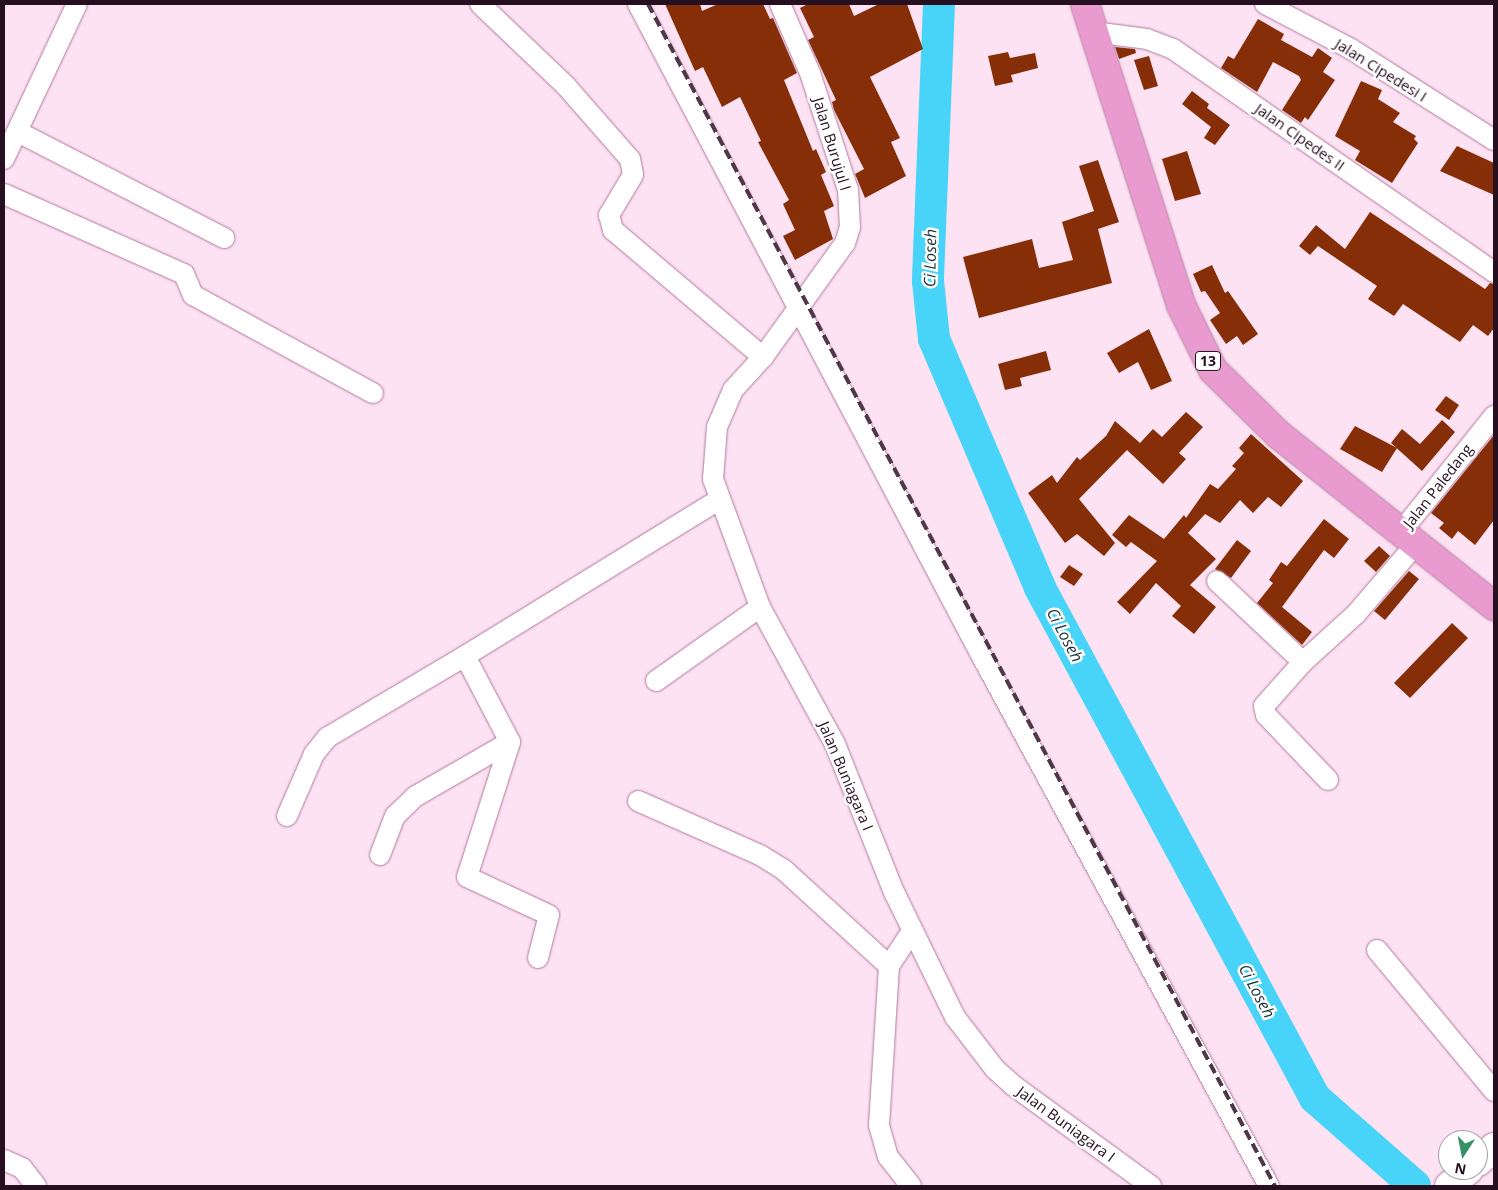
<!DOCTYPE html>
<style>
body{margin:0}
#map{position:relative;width:1498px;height:1190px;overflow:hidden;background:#fce2f2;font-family:"Open Sans",sans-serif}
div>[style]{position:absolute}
.river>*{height:32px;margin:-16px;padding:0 16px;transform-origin:16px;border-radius:16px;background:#48d3f9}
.building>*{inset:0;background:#852e07}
.roads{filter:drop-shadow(0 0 1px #b3789f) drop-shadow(0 0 1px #b3789f)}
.street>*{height:20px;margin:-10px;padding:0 10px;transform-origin:10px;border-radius:10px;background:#fff}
.secondary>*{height:28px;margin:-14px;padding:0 14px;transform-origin:14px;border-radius:14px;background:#fff}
.highway>*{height:28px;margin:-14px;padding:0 14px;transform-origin:14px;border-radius:14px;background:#e99bcf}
.rail>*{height:4px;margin-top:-2px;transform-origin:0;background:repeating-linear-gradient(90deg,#4f3747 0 10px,transparent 0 15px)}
span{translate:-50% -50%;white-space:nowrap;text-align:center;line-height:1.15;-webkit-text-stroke:5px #fff;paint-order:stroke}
.shield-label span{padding:1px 4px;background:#fff;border:1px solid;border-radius:4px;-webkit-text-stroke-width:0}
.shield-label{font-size:14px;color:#260f1f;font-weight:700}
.street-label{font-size:15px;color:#260f1f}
.water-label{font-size:16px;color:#1b3239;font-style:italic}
.frame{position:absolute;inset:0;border:5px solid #260f1f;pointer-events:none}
.north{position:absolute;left:1438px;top:1130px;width:50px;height:50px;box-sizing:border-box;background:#fff;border:1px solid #a89fa5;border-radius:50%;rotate:191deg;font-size:14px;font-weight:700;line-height:20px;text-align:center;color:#260f1f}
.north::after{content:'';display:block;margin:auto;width:18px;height:22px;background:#379167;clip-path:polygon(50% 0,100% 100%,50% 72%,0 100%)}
</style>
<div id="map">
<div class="river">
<div style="left:939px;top:4px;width:277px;rotate:92.3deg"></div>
<div style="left:928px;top:281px;width:58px;rotate:84.1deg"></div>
<div style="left:934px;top:339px;width:271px;rotate:66.9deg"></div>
<div style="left:1040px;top:588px;width:579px;rotate:61.67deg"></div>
<div style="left:1315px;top:1098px;width:133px;rotate:41.3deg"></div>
</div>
<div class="building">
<div style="clip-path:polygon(665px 4px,700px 4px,702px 11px,718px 4px,763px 4px,770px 19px,773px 18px,797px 73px,784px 80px,813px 151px,816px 149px,826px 172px,821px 175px,834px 206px,824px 211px,833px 239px,795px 260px,783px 236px,795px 230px,783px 204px,789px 200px,758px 142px,761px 141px,740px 97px,722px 107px,703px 67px,695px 71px)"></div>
<div style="clip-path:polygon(808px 4px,849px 4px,854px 16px,879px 4px,907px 4px,923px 49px,870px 77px,900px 138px,891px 142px,906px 176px,865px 198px,855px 174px,864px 169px,834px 110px,832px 102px,836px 100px,808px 40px,814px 37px,800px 8px)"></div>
<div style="clip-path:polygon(1258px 19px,1284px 34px,1281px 40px,1312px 57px,1318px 48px,1332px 58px,1323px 72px,1335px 80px,1308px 120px,1305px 117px,1301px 123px,1282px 110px,1301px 80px,1299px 76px,1273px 62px,1257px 92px,1221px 68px,1228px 56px,1234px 59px)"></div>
<div style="clip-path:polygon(1115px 47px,1135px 49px,1136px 53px,1119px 59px)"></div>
<div style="clip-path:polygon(1008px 52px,1010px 58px,1035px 53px,1038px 68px,1011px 75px,1013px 82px,995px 86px,988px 56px)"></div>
<div style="clip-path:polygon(1149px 56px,1158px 86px,1144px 90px,1134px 60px)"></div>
<div style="clip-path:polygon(1361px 81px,1382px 90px,1378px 99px,1400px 113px,1393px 122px,1416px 136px,1414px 139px,1418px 143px,1392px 183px,1355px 160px,1360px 151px,1335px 136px)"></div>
<div style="clip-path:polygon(1192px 91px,1209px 104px,1207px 108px,1230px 125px,1215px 145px,1204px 138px,1211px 127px,1182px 104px)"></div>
<div style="clip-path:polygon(1457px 146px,1494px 163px,1494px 195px,1440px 171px)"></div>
<div style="clip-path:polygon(1187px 151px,1201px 194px,1175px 201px,1162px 159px)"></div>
<div style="clip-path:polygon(1098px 160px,1119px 222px,1098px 229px,1112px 283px,979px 318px,963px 257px,1032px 239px,1039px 268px,1073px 260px,1062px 222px,1094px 211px,1079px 166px)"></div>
<div style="clip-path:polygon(1370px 212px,1485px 289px,1490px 283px,1494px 284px,1494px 328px,1488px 336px,1473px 325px,1460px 342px,1403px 304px,1394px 316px,1368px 299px,1377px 286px,1318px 246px,1310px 255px,1299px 246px,1316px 225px,1345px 249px)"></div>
<div style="clip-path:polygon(1212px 265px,1225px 293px,1228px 291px,1258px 334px,1243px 345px,1237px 336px,1226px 344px,1210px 320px,1220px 313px,1205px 291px,1201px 292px,1193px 274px)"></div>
<div style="clip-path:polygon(1149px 329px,1172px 381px,1151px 390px,1138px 362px,1119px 373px,1107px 353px)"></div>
<div style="clip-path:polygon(1046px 351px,1051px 370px,1020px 378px,1022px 386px,1005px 390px,998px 364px)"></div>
<div style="clip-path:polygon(1446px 396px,1459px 405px,1449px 420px,1435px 410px)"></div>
<div style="clip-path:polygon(1186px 412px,1203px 427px,1179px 453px,1186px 459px,1163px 484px,1127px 450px,1079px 499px,1115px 543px,1104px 556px,1077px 534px,1065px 543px,1028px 493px,1052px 475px,1057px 483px,1077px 457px,1080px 460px,1106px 436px,1115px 421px,1140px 443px,1153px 429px,1162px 437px)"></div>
<div style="clip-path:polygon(1442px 420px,1455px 432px,1422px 471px,1391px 443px,1402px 429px,1420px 444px)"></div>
<div style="clip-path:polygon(1355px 426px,1397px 448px,1382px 472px,1340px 449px)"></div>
<div style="clip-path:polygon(1251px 434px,1303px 481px,1281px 507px,1268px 497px,1253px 513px,1240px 500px,1220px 523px,1205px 514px,1188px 533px,1216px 559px,1190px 585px,1216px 607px,1194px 634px,1172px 616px,1181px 606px,1156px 583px,1130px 614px,1117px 602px,1157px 561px,1131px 542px,1126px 547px,1112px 535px,1129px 515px,1164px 539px,1184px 515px,1186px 518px,1210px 484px,1218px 489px,1236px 469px,1232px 466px,1244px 453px,1239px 448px)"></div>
<div style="clip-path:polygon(1494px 435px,1494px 520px,1475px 545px,1458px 531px,1452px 539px,1439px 528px,1444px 523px,1431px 513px)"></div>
<div style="clip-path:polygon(1324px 519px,1349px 539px,1334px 558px,1324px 550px,1282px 607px,1312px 632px,1302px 645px,1257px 603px,1273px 583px,1269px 580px,1281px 562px,1287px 566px)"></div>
<div style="clip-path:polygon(1237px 540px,1251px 551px,1231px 578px,1215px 569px)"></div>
<div style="clip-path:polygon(1379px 546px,1390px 556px,1376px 572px,1364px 561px)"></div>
<div style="clip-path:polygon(1069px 565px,1083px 574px,1074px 586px,1060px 577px)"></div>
<div style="clip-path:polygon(1409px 571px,1419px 579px,1385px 620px,1374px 611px)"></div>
<div style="clip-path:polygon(1452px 623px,1468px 638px,1410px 698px,1394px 683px)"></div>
</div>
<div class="roads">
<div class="street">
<div style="left:480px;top:4px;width:119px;rotate:43.6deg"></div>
<div style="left:566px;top:86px;width:97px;rotate:48.8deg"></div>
<div style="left:630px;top:159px;width:16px;rotate:79deg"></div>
<div style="left:633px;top:175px;width:47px;rotate:121deg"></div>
<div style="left:609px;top:215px;width:16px;rotate:75deg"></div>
<div style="left:613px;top:230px;width:197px;rotate:40.3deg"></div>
<div style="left:638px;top:4px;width:734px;rotate:62.21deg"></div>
<div style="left:980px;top:653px;width:606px;rotate:61.53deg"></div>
<div style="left:780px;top:4px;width:75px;rotate:66.5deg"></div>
<div style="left:810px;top:73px;width:123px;rotate:72deg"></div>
<div style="left:848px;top:190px;width:37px;rotate:87deg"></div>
<div style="left:850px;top:227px;width:17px;rotate:107deg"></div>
<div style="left:845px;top:243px;width:140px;rotate:125.7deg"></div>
<div style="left:763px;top:357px;width:45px;rotate:132.3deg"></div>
<div style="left:733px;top:390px;width:40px;rotate:113.4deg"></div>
<div style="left:717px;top:427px;width:52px;rotate:94.4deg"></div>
<div style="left:713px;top:479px;width:136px;rotate:69.8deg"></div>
<div style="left:760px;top:607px;width:156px;rotate:61.3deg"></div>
<div style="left:835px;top:744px;width:159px;rotate:68.3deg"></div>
<div style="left:894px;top:892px;width:139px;rotate:64deg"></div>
<div style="left:955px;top:1017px;width:66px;rotate:52.4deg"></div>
<div style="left:995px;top:1069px;width:25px;rotate:42deg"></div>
<div style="left:1014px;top:1086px;width:170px;rotate:36.1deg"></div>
<div style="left:1265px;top:4px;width:97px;rotate:27.6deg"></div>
<div style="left:1351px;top:49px;width:169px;rotate:32.5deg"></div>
<div style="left:1093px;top:32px;width:54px;rotate:7.4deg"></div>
<div style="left:1147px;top:39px;width:28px;rotate:21deg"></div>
<div style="left:1173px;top:49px;width:391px;rotate:34.8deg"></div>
<div style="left:18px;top:132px;width:232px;rotate:27.2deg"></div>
<div style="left:4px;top:159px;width:171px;rotate:-64.8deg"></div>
<div style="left:4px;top:194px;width:197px;rotate:24deg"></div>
<div style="left:184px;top:274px;width:23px;rotate:67deg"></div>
<div style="left:193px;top:295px;width:205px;rotate:28.6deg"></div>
<div style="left:1401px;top:532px;width:149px;rotate:-51.3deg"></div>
<div style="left:1217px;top:581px;width:118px;rotate:43.3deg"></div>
<div style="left:656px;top:681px;width:128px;rotate:-35.4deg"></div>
<div style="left:1328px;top:780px;width:90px;rotate:-133.6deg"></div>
<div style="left:1266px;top:715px;width:9px;rotate:-103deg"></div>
<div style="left:1264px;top:706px;width:59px;rotate:-48.4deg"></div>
<div style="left:1303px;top:662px;width:72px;rotate:-42.2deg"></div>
<div style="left:1356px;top:614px;width:92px;rotate:-49.4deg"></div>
<div style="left:638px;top:801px;width:133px;rotate:23.9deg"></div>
<div style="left:760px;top:855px;width:28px;rotate:32deg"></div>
<div style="left:784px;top:870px;width:142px;rotate:42.4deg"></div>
<div style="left:287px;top:816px;width:68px;rotate:-66.5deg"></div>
<div style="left:314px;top:754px;width:22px;rotate:-51deg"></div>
<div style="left:328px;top:737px;width:159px;rotate:-30.6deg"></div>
<div style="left:380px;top:855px;width:42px;rotate:-69deg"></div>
<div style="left:395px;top:816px;width:29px;rotate:-44deg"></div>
<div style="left:416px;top:796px;width:108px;rotate:-29.9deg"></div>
<div style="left:1377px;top:950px;width:183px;rotate:50.3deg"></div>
<div style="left:538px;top:958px;width:44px;rotate:-75.7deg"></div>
<div style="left:549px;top:915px;width:90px;rotate:-155.1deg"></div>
<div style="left:467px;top:877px;width:142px;rotate:-72.3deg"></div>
<div style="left:510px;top:742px;width:97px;rotate:-117.6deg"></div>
<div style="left:465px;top:656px;width:299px;rotate:-31.6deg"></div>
<div style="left:4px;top:1160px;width:20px;rotate:24deg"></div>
<div style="left:22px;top:1168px;width:23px;rotate:52deg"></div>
<div style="left:911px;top:1186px;width:37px;rotate:-128deg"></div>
<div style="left:888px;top:1157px;width:33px;rotate:-106deg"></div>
<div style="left:879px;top:1125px;width:159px;rotate:-86.4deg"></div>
<div style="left:889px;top:966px;width:42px;rotate:-56.7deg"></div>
</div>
<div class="secondary">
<div style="left:1478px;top:1162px;width:22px;rotate:-43deg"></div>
<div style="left:1449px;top:1186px;width:26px;rotate:-39deg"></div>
</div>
<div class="highway">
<div style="left:1085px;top:4px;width:316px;rotate:72.3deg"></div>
<div style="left:1181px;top:305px;width:72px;rotate:63.8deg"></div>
<div style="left:1213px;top:370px;width:93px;rotate:44.6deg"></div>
<div style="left:1279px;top:435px;width:275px;rotate:38.5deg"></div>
</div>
</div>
<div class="rail">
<div style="left:648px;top:4px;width:1338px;rotate:62.06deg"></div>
</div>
<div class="shield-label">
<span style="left:1208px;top:361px">13</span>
</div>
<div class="street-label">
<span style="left:1381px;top:70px;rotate:32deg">Jalan Cipedesi I</span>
<span style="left:1300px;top:137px;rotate:35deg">Jalan Cipedes II</span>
<span style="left:832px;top:144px;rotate:73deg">Jalan Burujul I</span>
<span style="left:1438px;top:486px;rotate:-52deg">Jalan Paledang</span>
<span style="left:846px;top:776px;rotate:67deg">Jalan Buniagara I</span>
<span style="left:1066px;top:1124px;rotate:36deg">Jalan Buniagara I</span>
</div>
<div class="water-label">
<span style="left:930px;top:258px;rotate:-89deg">Ci Loseh</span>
<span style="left:1065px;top:635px;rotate:62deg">Ci Loseh</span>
<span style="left:1257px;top:991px;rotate:62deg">Ci Loseh</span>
</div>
<div class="frame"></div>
<div class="north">N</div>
</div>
